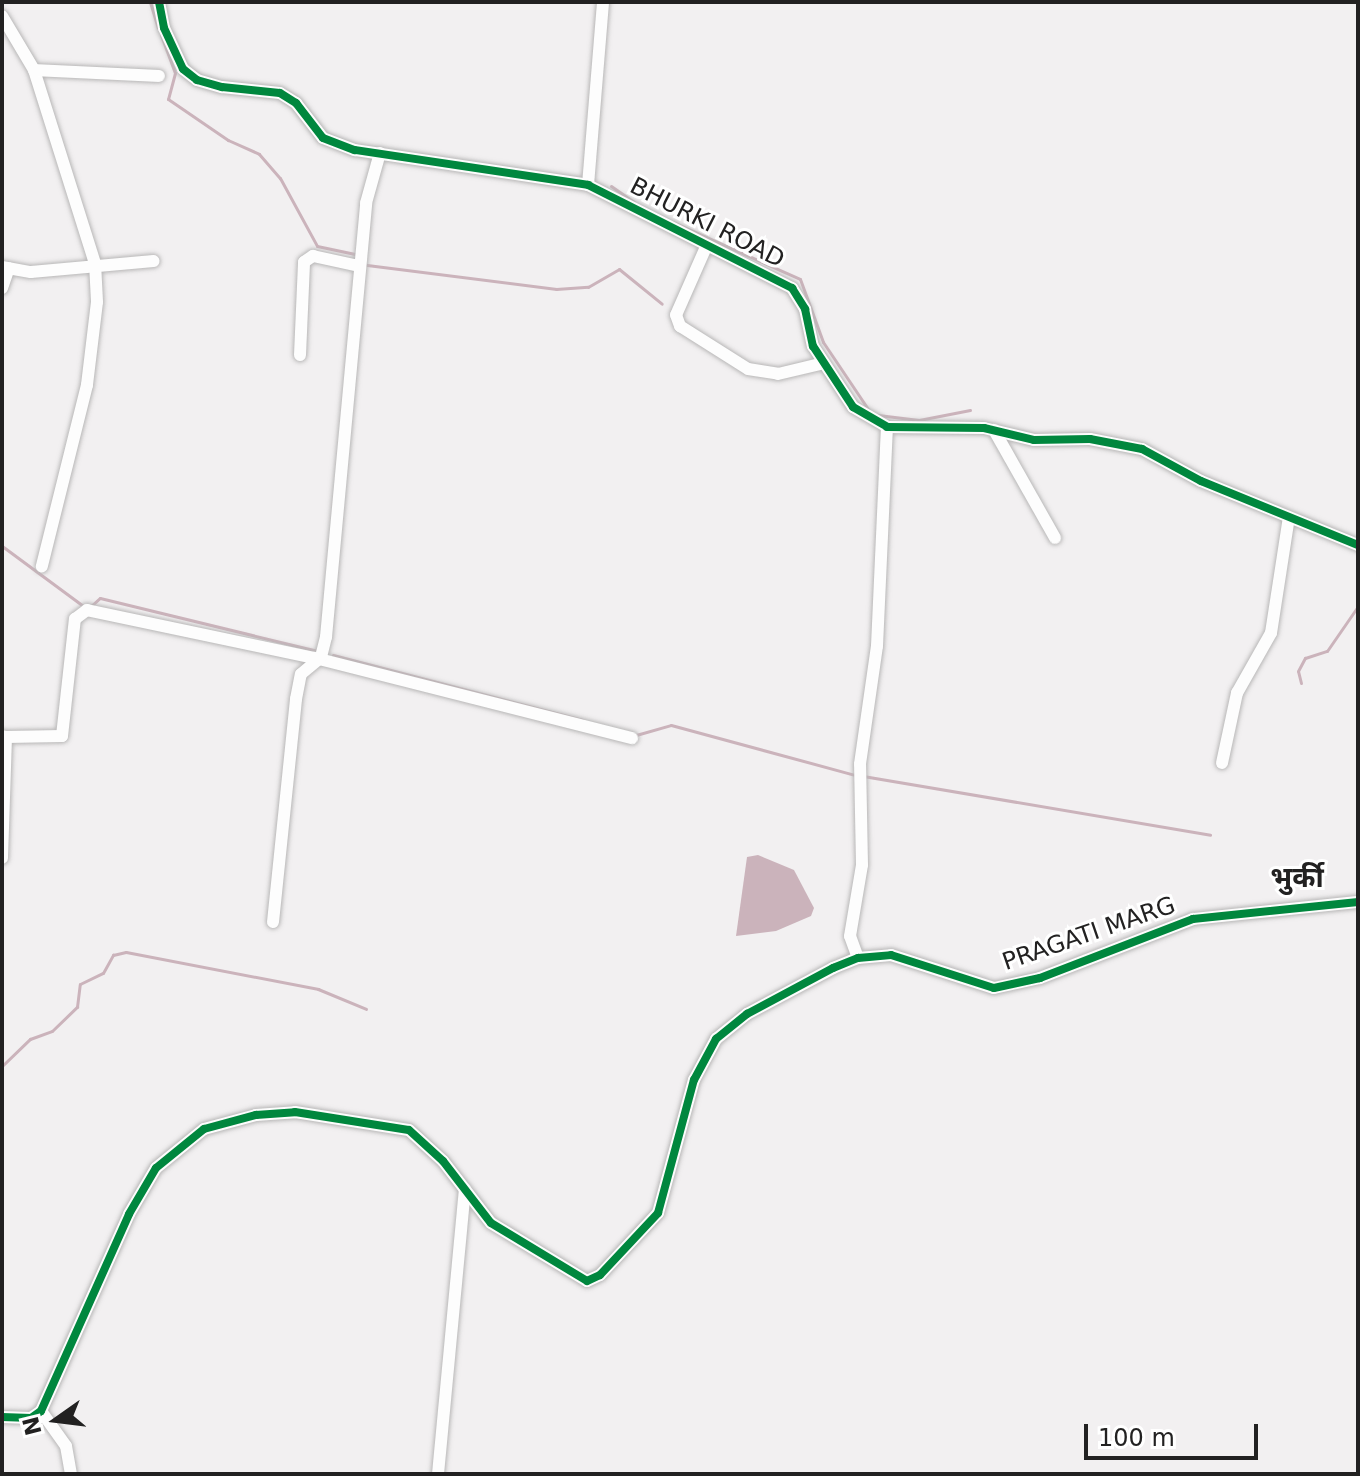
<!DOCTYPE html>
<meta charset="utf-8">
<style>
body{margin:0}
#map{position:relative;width:1360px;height:1476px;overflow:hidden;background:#f2f0f1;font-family:"DejaVu Sans","Noto Sans Devanagari",sans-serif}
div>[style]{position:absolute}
.water>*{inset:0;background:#cbb3bb}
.stream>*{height:3px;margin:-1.5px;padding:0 1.5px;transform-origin:1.5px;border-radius:1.5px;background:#cbb3bb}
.roads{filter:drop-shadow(0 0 2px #b8b7b7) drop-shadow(0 0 2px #b8b7b7)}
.minor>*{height:12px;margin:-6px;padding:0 6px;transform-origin:6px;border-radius:6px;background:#fdfdfd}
.cycleway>*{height:8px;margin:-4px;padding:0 4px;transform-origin:4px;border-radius:4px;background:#00873e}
span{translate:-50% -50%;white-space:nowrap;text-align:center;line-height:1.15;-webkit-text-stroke:6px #fff;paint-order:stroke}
.street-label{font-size:24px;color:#222121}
.quarter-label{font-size:28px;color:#222121;font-weight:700}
.frame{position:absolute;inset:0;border:4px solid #222121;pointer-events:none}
.north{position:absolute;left:16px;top:1380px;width:80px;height:80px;-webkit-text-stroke:6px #fff;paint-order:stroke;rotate:256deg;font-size:22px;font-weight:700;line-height:32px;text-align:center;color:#222121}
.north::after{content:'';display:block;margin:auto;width:28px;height:36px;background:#222121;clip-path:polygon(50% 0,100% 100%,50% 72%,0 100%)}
.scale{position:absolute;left:1084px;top:1424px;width:174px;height:36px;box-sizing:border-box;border:4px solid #222121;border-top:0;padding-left:10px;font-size:24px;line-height:28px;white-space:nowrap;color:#222121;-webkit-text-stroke:6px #fff;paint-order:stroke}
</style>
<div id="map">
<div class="water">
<div style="clip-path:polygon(758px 855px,794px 870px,814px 908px,811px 916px,776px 931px,736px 936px,747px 857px)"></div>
</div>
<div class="stream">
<div style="left:150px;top:2px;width:27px;rotate:73deg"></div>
<div style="left:161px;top:35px;width:40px;rotate:69.8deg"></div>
<div style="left:175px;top:73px;width:27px;rotate:105deg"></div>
<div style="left:168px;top:99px;width:73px;rotate:34.3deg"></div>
<div style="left:228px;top:140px;width:34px;rotate:24deg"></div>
<div style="left:259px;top:154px;width:32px;rotate:49deg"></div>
<div style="left:280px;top:178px;width:77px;rotate:61.4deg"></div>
<div style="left:317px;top:246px;width:40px;rotate:12deg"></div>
<div style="left:611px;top:186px;width:28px;rotate:35deg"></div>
<div style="left:673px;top:222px;width:139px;rotate:24.2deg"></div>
<div style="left:800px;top:279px;width:67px;rotate:69.9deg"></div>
<div style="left:823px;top:342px;width:81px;rotate:56.1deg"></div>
<div style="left:367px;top:265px;width:191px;rotate:7.2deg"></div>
<div style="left:556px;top:289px;width:32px;rotate:-4deg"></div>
<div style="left:588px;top:287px;width:36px;rotate:-30deg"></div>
<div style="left:619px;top:269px;width:55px;rotate:39.1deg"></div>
<div style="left:878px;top:415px;width:41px;rotate:7deg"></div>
<div style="left:919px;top:420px;width:52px;rotate:-11.1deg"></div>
<div style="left:2px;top:546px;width:101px;rotate:36.5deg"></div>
<div style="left:91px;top:606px;width:12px;rotate:-42deg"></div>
<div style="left:100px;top:598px;width:224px;rotate:13.7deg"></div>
<div style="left:333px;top:655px;width:258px;rotate:14.6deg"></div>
<div style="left:1301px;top:683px;width:12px;rotate:-104deg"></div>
<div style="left:1298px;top:671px;width:15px;rotate:-62deg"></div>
<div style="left:1305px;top:658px;width:23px;rotate:-18deg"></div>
<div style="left:1327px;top:651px;width:55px;rotate:-55.4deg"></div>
<div style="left:636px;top:735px;width:36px;rotate:-16deg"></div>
<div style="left:671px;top:725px;width:191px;rotate:15.2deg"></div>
<div style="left:863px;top:776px;width:352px;rotate:9.6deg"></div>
<div style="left:2px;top:1066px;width:39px;rotate:-44deg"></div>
<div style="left:30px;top:1039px;width:23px;rotate:-20deg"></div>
<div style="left:52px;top:1031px;width:35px;rotate:-44deg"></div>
<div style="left:77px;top:1007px;width:23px;rotate:-83deg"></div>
<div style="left:80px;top:984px;width:25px;rotate:-26deg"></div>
<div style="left:103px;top:973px;width:21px;rotate:-61deg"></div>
<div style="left:113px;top:955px;width:13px;rotate:-13deg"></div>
<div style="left:126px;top:952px;width:196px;rotate:10.9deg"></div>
<div style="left:318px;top:989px;width:52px;rotate:22.6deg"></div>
</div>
<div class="roads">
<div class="minor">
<div style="left:159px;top:2px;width:26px;rotate:79deg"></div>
<div style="left:164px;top:28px;width:45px;rotate:65.1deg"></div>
<div style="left:183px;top:69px;width:18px;rotate:38deg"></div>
<div style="left:197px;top:80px;width:26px;rotate:16deg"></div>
<div style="left:222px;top:87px;width:58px;rotate:5.9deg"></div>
<div style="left:280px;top:93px;width:19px;rotate:32deg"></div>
<div style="left:296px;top:103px;width:44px;rotate:52.4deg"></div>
<div style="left:323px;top:138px;width:34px;rotate:21deg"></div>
<div style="left:355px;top:150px;width:236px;rotate:8.5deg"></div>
<div style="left:588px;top:185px;width:229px;rotate:26.8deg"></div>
<div style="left:792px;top:288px;width:25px;rotate:58deg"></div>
<div style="left:805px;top:309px;width:38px;rotate:78deg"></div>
<div style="left:813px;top:346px;width:73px;rotate:56.7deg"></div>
<div style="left:853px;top:407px;width:39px;rotate:30deg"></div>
<div style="left:887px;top:427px;width:97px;rotate:0.6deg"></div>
<div style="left:984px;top:428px;width:51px;rotate:13.5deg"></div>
<div style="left:1034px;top:440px;width:56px;rotate:-1deg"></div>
<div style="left:1090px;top:439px;width:53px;rotate:10.9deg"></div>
<div style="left:1142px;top:449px;width:67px;rotate:28.5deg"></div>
<div style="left:1201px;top:481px;width:170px;rotate:22.2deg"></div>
<div style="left:2px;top:16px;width:63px;rotate:59.3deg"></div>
<div style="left:34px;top:70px;width:202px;rotate:72.5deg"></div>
<div style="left:95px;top:263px;width:39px;rotate:87deg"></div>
<div style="left:97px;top:302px;width:84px;rotate:96.9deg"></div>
<div style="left:87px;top:385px;width:187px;rotate:104deg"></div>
<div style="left:34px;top:70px;width:125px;rotate:2.7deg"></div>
<div style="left:588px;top:185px;width:184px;rotate:-85.3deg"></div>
<div style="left:706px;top:247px;width:74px;rotate:113.8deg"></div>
<div style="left:676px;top:315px;width:12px;rotate:70deg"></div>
<div style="left:680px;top:326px;width:80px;rotate:32.3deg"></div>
<div style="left:748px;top:369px;width:30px;rotate:9deg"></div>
<div style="left:778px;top:374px;width:47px;rotate:-13.4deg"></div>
<div style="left:2px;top:267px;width:29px;rotate:10deg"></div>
<div style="left:31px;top:272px;width:123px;rotate:-5.1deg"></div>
<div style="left:2px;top:288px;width:21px;rotate:-71deg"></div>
<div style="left:300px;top:355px;width:93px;rotate:-87.5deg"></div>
<div style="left:304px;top:262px;width:11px;rotate:-34deg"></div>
<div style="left:313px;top:256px;width:47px;rotate:12.3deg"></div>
<div style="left:994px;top:430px;width:124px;rotate:60.5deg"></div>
<div style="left:2px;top:736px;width:4px;rotate:14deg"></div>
<div style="left:6px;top:737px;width:121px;rotate:91.9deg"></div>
<div style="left:6px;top:737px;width:56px;rotate:-1deg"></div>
<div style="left:62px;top:736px;width:118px;rotate:-83.7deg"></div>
<div style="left:75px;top:619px;width:15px;rotate:-37deg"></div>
<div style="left:87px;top:610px;width:233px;rotate:11.9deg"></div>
<div style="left:315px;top:658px;width:327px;rotate:14.2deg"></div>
<div style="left:1222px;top:763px;width:72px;rotate:-77.9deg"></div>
<div style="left:1237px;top:693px;width:69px;rotate:-60.5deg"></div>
<div style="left:1271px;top:633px;width:117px;rotate:-81.2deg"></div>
<div style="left:273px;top:922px;width:224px;rotate:-84.1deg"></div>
<div style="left:296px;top:699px;width:25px;rotate:-79deg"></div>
<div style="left:301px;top:674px;width:26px;rotate:-40deg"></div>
<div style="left:321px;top:657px;width:21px;rotate:-76deg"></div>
<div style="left:326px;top:637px;width:436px;rotate:-84.7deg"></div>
<div style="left:366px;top:203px;width:52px;rotate:-74.4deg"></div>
<div style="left:858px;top:958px;width:23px;rotate:-110deg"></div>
<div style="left:850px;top:936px;width:72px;rotate:-80.4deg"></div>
<div style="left:862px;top:865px;width:101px;rotate:-91.1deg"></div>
<div style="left:860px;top:764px;width:119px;rotate:-81.8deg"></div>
<div style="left:877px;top:646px;width:219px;rotate:-87.4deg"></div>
<div style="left:41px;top:1411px;width:43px;rotate:54.5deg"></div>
<div style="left:66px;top:1446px;width:28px;rotate:80deg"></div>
<div style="left:2px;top:1417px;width:29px;rotate:2deg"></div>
<div style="left:31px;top:1418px;width:12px;rotate:-35deg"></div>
<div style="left:41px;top:1411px;width:216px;rotate:-65.9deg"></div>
<div style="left:129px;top:1214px;width:53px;rotate:-59.6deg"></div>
<div style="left:156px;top:1168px;width:62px;rotate:-39.1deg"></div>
<div style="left:204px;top:1129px;width:54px;rotate:-15.1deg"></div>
<div style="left:256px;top:1115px;width:39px;rotate:-4deg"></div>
<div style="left:295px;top:1112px;width:115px;rotate:9deg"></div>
<div style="left:409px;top:1130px;width:46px;rotate:42.4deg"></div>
<div style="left:443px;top:1161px;width:78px;rotate:52.3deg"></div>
<div style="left:491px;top:1223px;width:112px;rotate:31.1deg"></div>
<div style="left:587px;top:1281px;width:14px;rotate:-25deg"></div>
<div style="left:600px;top:1275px;width:85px;rotate:-46.9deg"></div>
<div style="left:658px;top:1213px;width:138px;rotate:-74.9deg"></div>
<div style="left:694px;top:1080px;width:47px;rotate:-61.8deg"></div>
<div style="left:716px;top:1039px;width:40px;rotate:-39deg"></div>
<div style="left:747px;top:1014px;width:98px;rotate:-28.1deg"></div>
<div style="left:833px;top:968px;width:27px;rotate:-22deg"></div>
<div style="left:858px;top:958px;width:33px;rotate:-5deg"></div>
<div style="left:891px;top:955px;width:108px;rotate:17.8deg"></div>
<div style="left:994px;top:988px;width:47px;rotate:-12.3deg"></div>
<div style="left:1040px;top:978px;width:164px;rotate:-21.1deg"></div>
<div style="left:1193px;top:919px;width:166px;rotate:-5.9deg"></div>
<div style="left:438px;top:1474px;width:286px;rotate:-84.6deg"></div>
</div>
</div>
<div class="cycleway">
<div style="left:159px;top:2px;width:26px;rotate:79deg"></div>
<div style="left:164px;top:28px;width:45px;rotate:65.1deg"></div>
<div style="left:183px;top:69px;width:18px;rotate:38deg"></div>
<div style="left:197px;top:80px;width:26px;rotate:16deg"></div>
<div style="left:222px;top:87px;width:58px;rotate:5.9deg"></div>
<div style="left:280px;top:93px;width:19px;rotate:32deg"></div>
<div style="left:296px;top:103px;width:44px;rotate:52.4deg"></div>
<div style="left:323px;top:138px;width:34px;rotate:21deg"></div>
<div style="left:355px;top:150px;width:236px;rotate:8.5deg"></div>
<div style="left:588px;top:185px;width:229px;rotate:26.8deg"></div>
<div style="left:792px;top:288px;width:25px;rotate:58deg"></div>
<div style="left:805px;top:309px;width:38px;rotate:78deg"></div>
<div style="left:813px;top:346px;width:73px;rotate:56.7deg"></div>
<div style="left:853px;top:407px;width:39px;rotate:30deg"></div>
<div style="left:887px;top:427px;width:97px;rotate:0.6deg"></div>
<div style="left:984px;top:428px;width:51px;rotate:13.5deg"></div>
<div style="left:1034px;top:440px;width:56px;rotate:-1deg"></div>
<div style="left:1090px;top:439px;width:53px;rotate:10.9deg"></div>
<div style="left:1142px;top:449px;width:67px;rotate:28.5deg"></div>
<div style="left:1201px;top:481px;width:170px;rotate:22.2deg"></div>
<div style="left:2px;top:1417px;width:29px;rotate:2deg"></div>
<div style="left:31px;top:1418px;width:12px;rotate:-35deg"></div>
<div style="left:41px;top:1411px;width:216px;rotate:-65.9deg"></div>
<div style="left:129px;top:1214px;width:53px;rotate:-59.6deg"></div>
<div style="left:156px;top:1168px;width:62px;rotate:-39.1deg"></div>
<div style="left:204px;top:1129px;width:54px;rotate:-15.1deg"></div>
<div style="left:256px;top:1115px;width:39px;rotate:-4deg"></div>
<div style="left:295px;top:1112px;width:115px;rotate:9deg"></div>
<div style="left:409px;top:1130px;width:46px;rotate:42.4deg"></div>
<div style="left:443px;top:1161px;width:78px;rotate:52.3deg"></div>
<div style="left:491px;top:1223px;width:112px;rotate:31.1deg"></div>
<div style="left:587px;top:1281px;width:14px;rotate:-25deg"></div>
<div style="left:600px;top:1275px;width:85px;rotate:-46.9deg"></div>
<div style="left:658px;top:1213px;width:138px;rotate:-74.9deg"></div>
<div style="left:694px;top:1080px;width:47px;rotate:-61.8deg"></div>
<div style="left:716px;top:1039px;width:40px;rotate:-39deg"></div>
<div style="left:747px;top:1014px;width:98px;rotate:-28.1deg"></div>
<div style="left:833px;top:968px;width:27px;rotate:-22deg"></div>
<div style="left:858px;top:958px;width:33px;rotate:-5deg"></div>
<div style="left:891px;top:955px;width:108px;rotate:17.8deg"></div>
<div style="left:994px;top:988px;width:47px;rotate:-12.3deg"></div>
<div style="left:1040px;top:978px;width:164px;rotate:-21.1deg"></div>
<div style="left:1193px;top:919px;width:166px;rotate:-5.9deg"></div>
</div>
<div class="street-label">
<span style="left:707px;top:223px;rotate:27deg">BHURKI ROAD</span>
<span style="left:1089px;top:934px;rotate:-19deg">PRAGATI MARG</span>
</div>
<div class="quarter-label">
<span style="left:1297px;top:878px">भुर्की</span>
</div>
<div class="frame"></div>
<div class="north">N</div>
<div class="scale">100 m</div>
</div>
